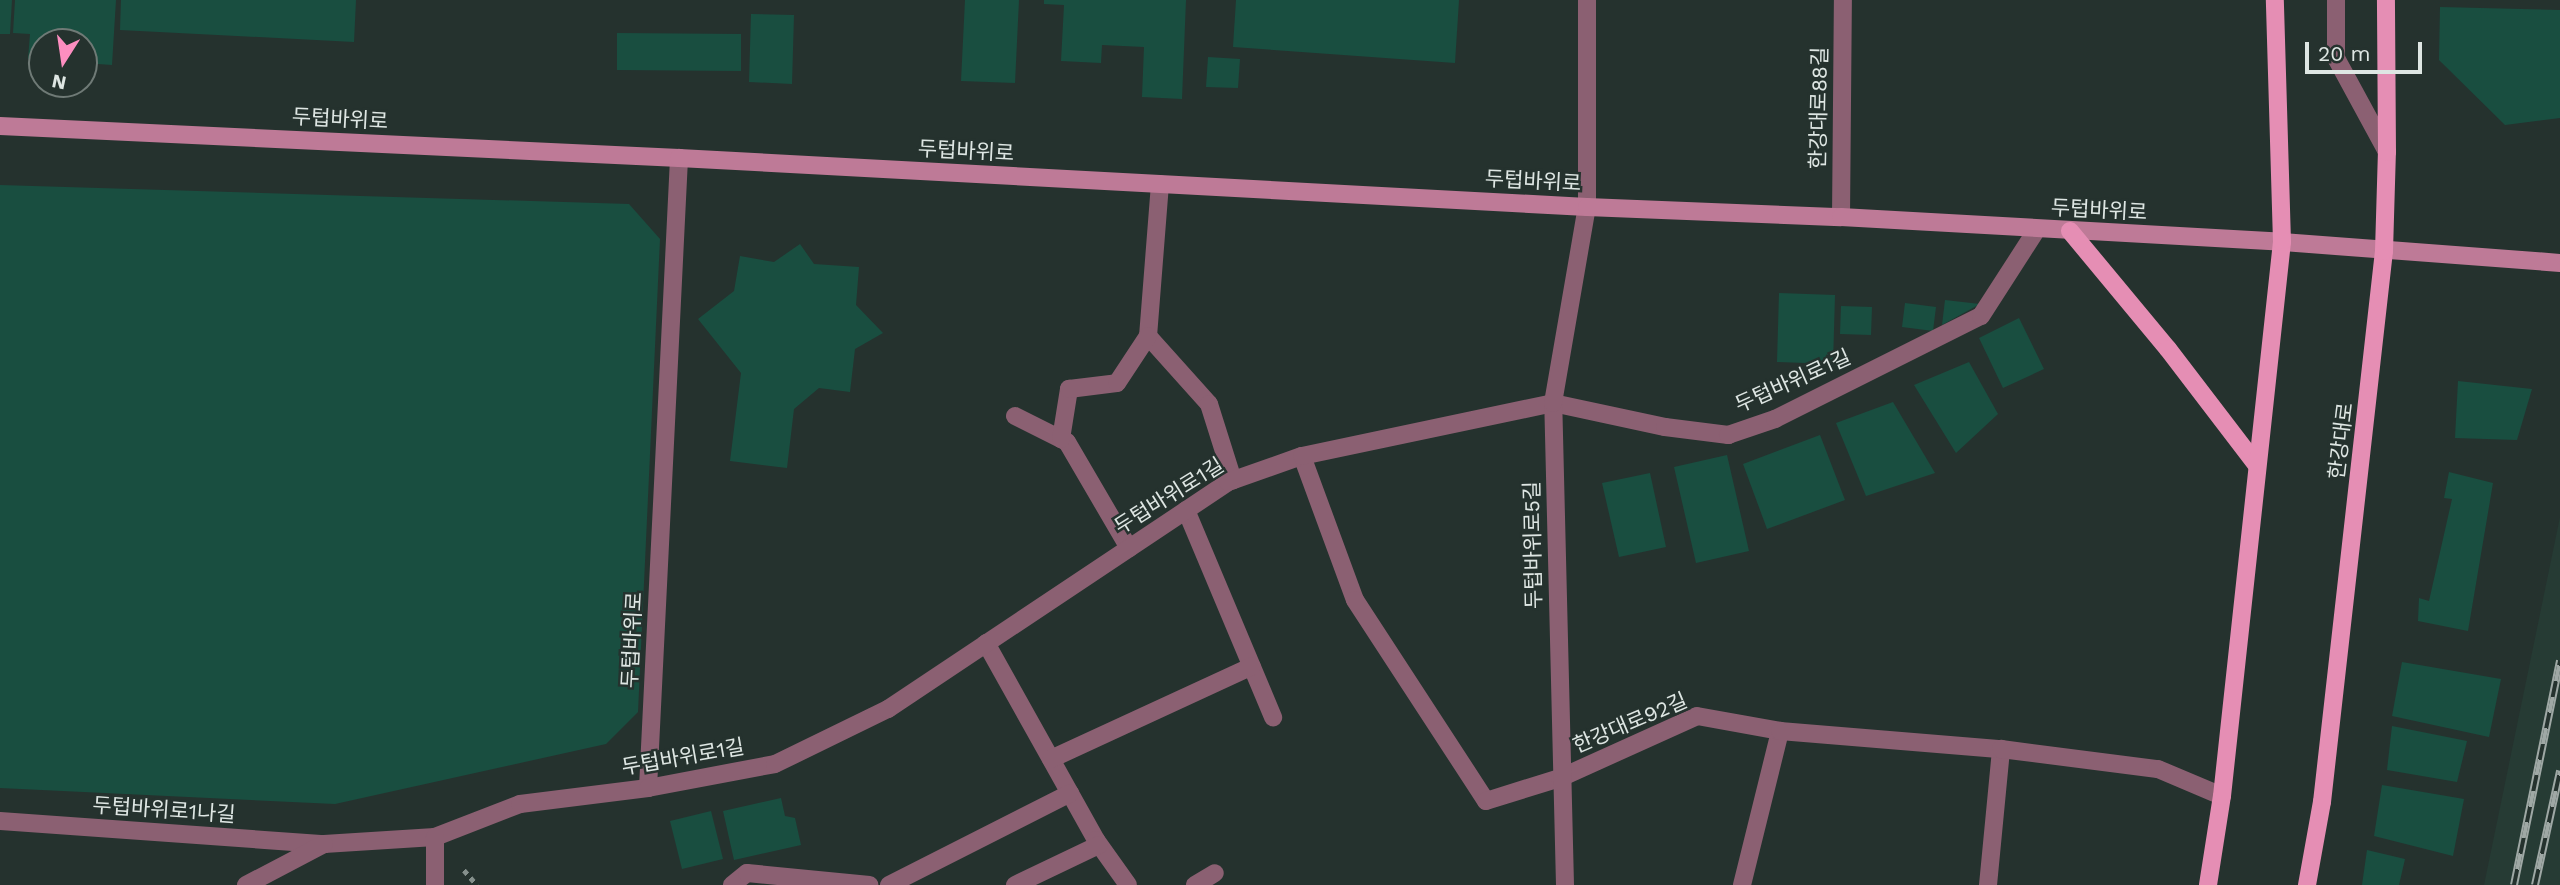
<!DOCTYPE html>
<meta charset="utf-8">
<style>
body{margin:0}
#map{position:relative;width:2560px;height:885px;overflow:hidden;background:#25322e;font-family:"Work Sans","Noto Sans KR",sans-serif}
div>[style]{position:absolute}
.built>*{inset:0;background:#263b34}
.building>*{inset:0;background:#194e40}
.path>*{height:4.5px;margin-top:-2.25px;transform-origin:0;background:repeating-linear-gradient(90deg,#85908c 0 5px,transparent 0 10px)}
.service>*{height:18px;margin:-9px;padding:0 9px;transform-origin:9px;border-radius:9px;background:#8b6072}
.pedestrian>*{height:18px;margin:-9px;padding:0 9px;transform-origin:9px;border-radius:9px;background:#8b6072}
.minor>*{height:18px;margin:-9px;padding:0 9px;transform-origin:9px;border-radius:9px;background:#8b6072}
.secondary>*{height:18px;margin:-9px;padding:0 9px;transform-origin:9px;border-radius:9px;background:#be7a97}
.primary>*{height:18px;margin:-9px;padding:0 9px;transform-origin:9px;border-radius:9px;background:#e58eb4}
.rail>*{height:8px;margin-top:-4px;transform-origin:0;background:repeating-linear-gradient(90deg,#25322e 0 16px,#9fa8a5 0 32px);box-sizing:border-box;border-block:2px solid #9fa8a5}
span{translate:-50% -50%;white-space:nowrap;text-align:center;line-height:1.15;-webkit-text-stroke:5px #25322e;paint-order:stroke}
.street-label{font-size:21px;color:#dee6e3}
.north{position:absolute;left:28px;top:28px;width:70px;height:70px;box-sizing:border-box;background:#25322e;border:2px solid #6f7a76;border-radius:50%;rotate:192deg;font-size:19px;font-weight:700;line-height:28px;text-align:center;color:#dee6e3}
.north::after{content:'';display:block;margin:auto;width:24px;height:32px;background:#fd8ec0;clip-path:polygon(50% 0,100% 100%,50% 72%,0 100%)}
.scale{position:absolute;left:2305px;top:42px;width:117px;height:32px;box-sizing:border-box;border:4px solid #dee6e3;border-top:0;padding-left:9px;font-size:21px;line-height:24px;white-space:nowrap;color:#dee6e3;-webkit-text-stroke:5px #25322e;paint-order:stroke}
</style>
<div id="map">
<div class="built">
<div style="clip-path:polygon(2560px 517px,2560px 885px,2484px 885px)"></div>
</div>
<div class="building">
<div style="clip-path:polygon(0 0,12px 0,10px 34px,0 34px)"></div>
<div style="clip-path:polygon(15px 0,116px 0,112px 65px,84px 63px,84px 42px,42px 42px,42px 60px,28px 59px,30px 34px,13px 33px)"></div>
<div style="clip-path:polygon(121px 0,356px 0,354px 42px,120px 30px)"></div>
<div style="clip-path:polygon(965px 0,1019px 0,1015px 83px,961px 81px)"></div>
<div style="clip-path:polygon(1044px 0,1186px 0,1182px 99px,1142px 97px,1144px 47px,1102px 45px,1101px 63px,1061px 61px,1064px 5px,1044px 4px)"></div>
<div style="clip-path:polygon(1236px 0,1459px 0,1455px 63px,1233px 47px)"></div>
<div style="clip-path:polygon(2440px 7px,2560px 10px,2560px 118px,2505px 125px,2439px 60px)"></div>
<div style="clip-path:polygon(751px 14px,794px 15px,792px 84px,749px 82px)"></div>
<div style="clip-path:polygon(617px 33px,741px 34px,741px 71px,617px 70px)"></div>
<div style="clip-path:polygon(1208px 57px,1240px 59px,1238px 88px,1206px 87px)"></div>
<div style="clip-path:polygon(0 185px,629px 204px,660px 239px,638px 712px,606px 744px,335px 804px,0 788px)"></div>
<div style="clip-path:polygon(800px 244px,814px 264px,859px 267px,856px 305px,883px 333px,855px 349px,850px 392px,819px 388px,794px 409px,787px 468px,730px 461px,741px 373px,698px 319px,734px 291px,740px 256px,774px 262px)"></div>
<div style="clip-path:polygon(1779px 293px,1835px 295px,1833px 364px,1777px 362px)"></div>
<div style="clip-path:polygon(1945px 300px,1980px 304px,1942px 325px)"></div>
<div style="clip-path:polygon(1905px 303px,1936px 307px,1933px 331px,1902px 327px)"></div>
<div style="clip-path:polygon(1841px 306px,1872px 307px,1871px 335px,1840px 334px)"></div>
<div style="clip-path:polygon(2019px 318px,2044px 369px,2003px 388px,1979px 338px)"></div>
<div style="clip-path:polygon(1969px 362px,1998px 414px,1956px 453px,1914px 385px)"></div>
<div style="clip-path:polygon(2458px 381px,2532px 389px,2517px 440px,2455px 438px)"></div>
<div style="clip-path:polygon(1893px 402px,1935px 473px,1866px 496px,1836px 423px)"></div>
<div style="clip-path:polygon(1820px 435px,1845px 500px,1767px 529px,1743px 464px)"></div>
<div style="clip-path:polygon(1727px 455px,1749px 551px,1696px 563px,1674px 467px)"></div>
<div style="clip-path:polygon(2449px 472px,2493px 483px,2468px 631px,2418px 621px,2419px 598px,2429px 601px,2452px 499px,2444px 498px)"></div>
<div style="clip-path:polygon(1650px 473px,1666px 547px,1619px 557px,1602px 483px)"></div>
<div style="clip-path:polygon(2402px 662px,2501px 679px,2489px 737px,2392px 716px)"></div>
<div style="clip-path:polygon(2392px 726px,2467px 741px,2457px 782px,2387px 770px)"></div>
<div style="clip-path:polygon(2382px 785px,2464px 799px,2453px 856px,2374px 836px)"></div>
<div style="clip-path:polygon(781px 798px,785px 816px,795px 818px,801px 845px,734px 860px,723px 811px)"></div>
<div style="clip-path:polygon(711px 811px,723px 859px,682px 869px,670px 821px)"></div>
<div style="clip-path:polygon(2367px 850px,2405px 859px,2399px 885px,2362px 885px)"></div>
</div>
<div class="path">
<div style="left:464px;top:870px;width:20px;rotate:49deg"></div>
</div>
<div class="service">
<div style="left:2336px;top:0;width:58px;rotate:90deg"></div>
<div style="left:2336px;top:58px;width:107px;rotate:61.5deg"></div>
<div style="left:1160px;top:184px;width:152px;rotate:94.5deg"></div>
<div style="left:1148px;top:336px;width:91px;rotate:48.1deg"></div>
<div style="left:1209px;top:404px;width:80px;rotate:72.5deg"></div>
<div style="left:1015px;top:416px;width:58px;rotate:26.6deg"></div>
<div style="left:1067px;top:442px;width:123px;rotate:59.7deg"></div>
<div style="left:1061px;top:439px;width:51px;rotate:-80.9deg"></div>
<div style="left:1069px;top:389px;width:48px;rotate:-7.1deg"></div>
<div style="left:1117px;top:383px;width:56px;rotate:-56.6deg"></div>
<div style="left:1186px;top:510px;width:225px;rotate:67.2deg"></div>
<div style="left:986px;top:643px;width:226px;rotate:60.8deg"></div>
<div style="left:1096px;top:840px;width:55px;rotate:54.6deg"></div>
<div style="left:1051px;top:759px;width:221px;rotate:-24.8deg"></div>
<div style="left:732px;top:885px;width:19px;rotate:-39deg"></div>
<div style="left:747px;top:873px;width:123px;rotate:5.6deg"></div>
<div style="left:889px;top:885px;width:203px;rotate:-26.9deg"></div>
<div style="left:1015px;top:885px;width:93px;rotate:-25.5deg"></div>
<div style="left:1195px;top:885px;width:23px;rotate:-31deg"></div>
<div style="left:1742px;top:885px;width:159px;rotate:-76.1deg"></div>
</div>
<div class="pedestrian">
<div style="left:1988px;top:885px;width:137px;rotate:-84.5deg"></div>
</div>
<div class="minor">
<div style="left:1841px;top:217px;width:217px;rotate:-89.5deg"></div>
<div style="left:1302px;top:456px;width:153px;rotate:69.8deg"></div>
<div style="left:1355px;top:600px;width:240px;rotate:56.9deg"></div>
<div style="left:1486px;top:801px;width:77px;rotate:-17.3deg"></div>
<div style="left:1560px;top:778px;width:150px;rotate:-24.3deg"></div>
<div style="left:1697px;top:716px;width:84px;rotate:10.2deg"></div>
<div style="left:1780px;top:731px;width:222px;rotate:4.7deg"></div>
<div style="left:2001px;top:749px;width:158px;rotate:7.3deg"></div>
<div style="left:2158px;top:769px;width:69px;rotate:22.9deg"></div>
<div style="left:648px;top:788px;width:631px;rotate:-87.18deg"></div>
<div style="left:0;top:821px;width:325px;rotate:4.1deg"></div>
<div style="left:324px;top:844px;width:111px;rotate:-3.6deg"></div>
<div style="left:435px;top:837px;width:91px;rotate:-21.2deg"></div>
<div style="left:520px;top:804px;width:129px;rotate:-7.1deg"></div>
<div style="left:648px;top:788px;width:129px;rotate:-10.7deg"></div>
<div style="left:775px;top:764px;width:126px;rotate:-26deg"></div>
<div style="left:888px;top:709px;width:409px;rotate:-33.7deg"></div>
<div style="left:1228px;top:482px;width:78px;rotate:-19.4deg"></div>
<div style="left:1302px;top:456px;width:257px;rotate:-11.9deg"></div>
<div style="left:1553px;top:403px;width:115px;rotate:12.1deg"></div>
<div style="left:1665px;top:427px;width:64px;rotate:7.2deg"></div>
<div style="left:1728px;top:435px;width:50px;rotate:-18.8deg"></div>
<div style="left:1775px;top:419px;width:230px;rotate:-26.6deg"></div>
<div style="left:1981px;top:316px;width:103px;rotate:-57.2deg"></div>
<div style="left:435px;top:837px;width:48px;rotate:90deg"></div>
<div style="left:246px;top:885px;width:88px;rotate:-27.7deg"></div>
<div style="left:1565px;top:885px;width:482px;rotate:-91.4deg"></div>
<div style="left:1553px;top:403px;width:199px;rotate:-80.2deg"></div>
<div style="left:1587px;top:207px;width:207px;rotate:-90deg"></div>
</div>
<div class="secondary">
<div style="left:0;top:126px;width:680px;rotate:2.7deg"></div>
<div style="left:679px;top:158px;width:909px;rotate:3.09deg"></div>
<div style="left:1587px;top:207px;width:254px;rotate:2.3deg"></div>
<div style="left:1841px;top:217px;width:442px;rotate:3.2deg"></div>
<div style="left:2282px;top:242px;width:279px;rotate:4.3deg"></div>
</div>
<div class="primary">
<div style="left:2070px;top:231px;width:153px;rotate:50.3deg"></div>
<div style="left:2168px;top:349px;width:145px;rotate:52.6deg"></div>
<div style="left:2208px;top:885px;width:90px;rotate:-81.1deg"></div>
<div style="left:2222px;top:796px;width:557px;rotate:-83.82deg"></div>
<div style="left:2282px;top:242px;width:242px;rotate:-91.7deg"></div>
<div style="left:2307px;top:885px;width:84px;rotate:-79.8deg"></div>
<div style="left:2322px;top:802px;width:554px;rotate:-83.58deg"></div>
<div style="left:2384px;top:251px;width:99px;rotate:-88.3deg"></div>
<div style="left:2387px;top:152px;width:152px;rotate:-90.4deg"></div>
</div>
<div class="rail">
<div style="left:2514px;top:885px;width:229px;rotate:-78.4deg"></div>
<div style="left:2535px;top:885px;width:117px;rotate:-77.6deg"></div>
</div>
<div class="street-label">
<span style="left:1819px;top:108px;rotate:-89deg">한강대로88길</span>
<span style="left:340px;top:119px;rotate:3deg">두텁바위로</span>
<span style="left:966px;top:151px;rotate:3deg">두텁바위로</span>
<span style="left:1533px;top:181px;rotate:3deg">두텁바위로</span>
<span style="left:2099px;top:210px;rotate:3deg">두텁바위로</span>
<span style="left:1793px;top:381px;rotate:-24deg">두텁바위로1길</span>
<span style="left:2341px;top:441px;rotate:-83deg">한강대로</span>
<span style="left:1169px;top:496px;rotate:-32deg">두텁바위로1길</span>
<span style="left:1533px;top:545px;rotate:-91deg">두텁바위로5길</span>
<span style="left:632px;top:640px;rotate:-87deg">두텁바위로</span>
<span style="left:1630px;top:723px;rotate:-23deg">한강대로92길</span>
<span style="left:683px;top:757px;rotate:-10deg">두텁바위로1길</span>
<span style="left:164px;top:810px;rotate:4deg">두텁바위로1나길</span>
</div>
<div class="north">N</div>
<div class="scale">20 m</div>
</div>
